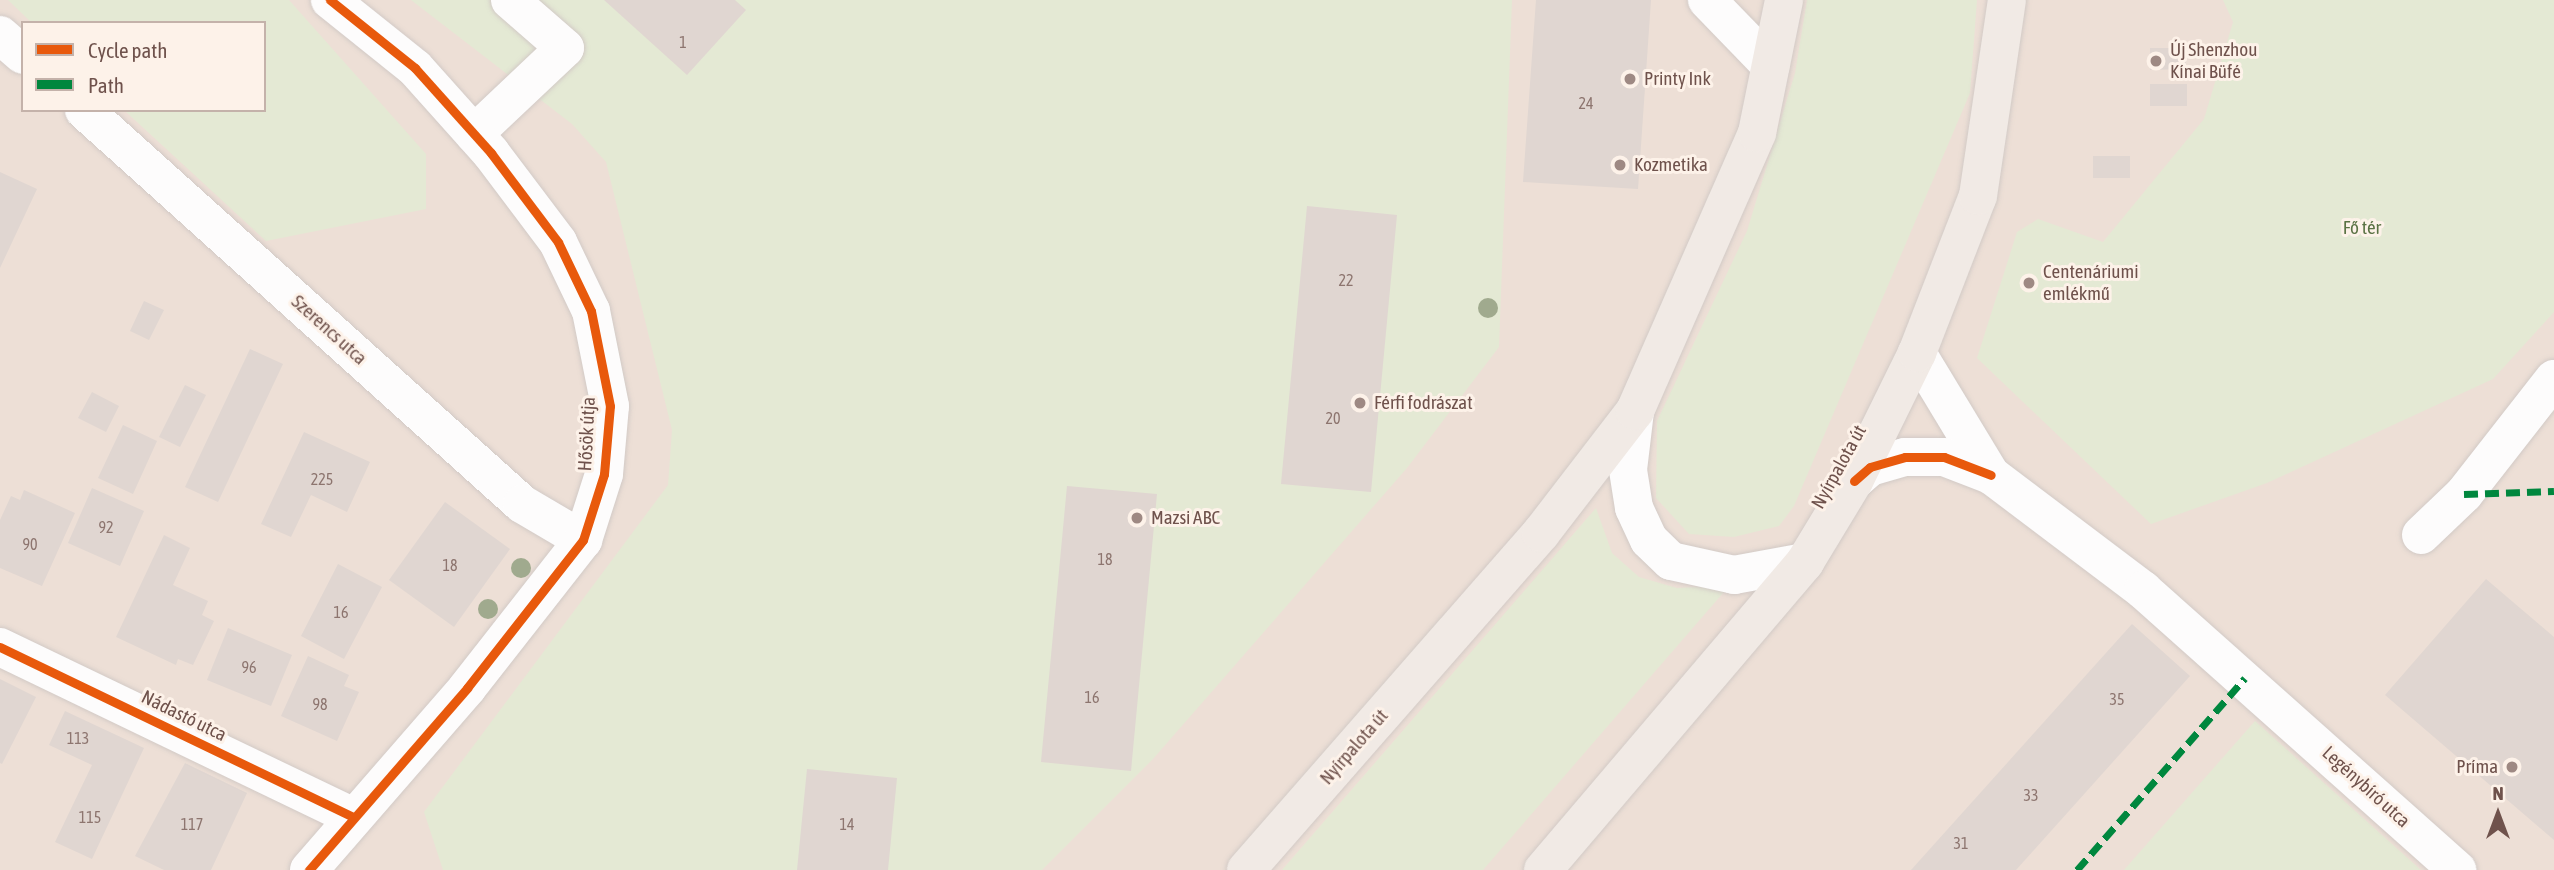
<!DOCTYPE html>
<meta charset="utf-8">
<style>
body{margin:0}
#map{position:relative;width:2554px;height:870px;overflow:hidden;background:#f4eee8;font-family:"Asap Condensed",sans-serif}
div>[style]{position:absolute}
.residential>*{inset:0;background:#eddfd6}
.green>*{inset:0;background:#e4e9d4}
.building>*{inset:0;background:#e0d6d1}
.roads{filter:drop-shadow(0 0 2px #d2cac6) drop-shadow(0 0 2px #d2cac6)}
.minor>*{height:38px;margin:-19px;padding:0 19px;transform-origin:19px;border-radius:19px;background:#fdfcfc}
.major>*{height:38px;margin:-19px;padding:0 19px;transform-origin:19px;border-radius:19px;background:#f1eae5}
.quiet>*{height:7px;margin-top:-3.5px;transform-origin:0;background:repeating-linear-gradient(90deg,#00873e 0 14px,transparent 0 21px)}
.cycleway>*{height:9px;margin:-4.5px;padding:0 4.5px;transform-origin:4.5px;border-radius:4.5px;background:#e8590c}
.trees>*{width:20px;height:20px;margin:-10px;border-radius:50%;background:#a0aa8e}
.dots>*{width:19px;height:19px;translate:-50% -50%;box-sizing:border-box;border:4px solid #fdf2e9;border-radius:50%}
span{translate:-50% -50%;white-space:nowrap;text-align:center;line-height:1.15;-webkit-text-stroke:6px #fdf2e9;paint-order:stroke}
.number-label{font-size:16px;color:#8d756f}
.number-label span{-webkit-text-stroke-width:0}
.poi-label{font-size:19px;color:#6f524c}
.left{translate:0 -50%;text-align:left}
.right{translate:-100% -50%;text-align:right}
.park-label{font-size:19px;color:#5b7345}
.street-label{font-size:19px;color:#6f524c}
.legend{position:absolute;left:21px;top:21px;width:245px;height:91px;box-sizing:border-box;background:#fdf2e9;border:2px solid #c4b2aa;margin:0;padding:9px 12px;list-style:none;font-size:21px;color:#6f524c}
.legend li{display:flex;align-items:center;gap:14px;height:35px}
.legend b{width:35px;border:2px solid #c4b2aa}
.north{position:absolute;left:2463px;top:779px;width:70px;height:70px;-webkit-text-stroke:5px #fdf2e9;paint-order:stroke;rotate:0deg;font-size:19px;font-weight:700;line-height:28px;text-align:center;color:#6f524c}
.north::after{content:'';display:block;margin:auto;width:24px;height:32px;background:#6f524c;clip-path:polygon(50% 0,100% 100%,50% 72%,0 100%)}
</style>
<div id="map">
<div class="residential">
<div style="clip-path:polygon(evenodd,0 0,2554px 0,2554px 870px,0 870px,0 0,23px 23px,264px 23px,264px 110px,23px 110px,23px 23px)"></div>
</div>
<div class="green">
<div style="clip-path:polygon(8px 0,289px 0,426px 154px,426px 209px,266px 241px,124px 110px,264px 110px,264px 23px,32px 23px)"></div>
<div style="clip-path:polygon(411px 0,1512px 0,1499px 347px,1407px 468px,1153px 759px,1042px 870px,443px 870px,424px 812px,668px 485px,672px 430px,606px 162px,572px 124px)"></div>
<div style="clip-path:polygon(1807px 0,1977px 0,1970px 93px,1794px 506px,1779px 526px,1734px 537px,1689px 534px,1656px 498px,1657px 421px,1747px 231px,1795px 73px)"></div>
<div style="clip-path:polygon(2223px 0,2554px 0,2554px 312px,2493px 379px,2267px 483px,2151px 524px,1977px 358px,2017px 232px,2038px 219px,2103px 242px,2204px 119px,2233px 22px)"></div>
<div style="clip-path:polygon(1596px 508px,1612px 553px,1639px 577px,1677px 588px,1730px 585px,1483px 870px,1282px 870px)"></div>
<div style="clip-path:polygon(2255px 721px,2421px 870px,2124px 870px)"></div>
</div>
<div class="building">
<div style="clip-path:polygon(604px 0,735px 0,746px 10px,687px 75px)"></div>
<div style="clip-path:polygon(1536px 0,1651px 0,1638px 189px,1523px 182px)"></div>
<div style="clip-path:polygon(2150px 48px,2186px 48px,2186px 69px,2150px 70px)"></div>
<div style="clip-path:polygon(2150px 84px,2187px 84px,2187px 106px,2150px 106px)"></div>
<div style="clip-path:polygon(2093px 156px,2130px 156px,2130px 178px,2093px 178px)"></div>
<div style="clip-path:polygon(0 172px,37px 189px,0 268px)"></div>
<div style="clip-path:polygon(1307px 206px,1397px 215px,1371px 492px,1281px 484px)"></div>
<div style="clip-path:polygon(144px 301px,164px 310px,149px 340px,130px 331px)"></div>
<div style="clip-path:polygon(250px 349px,283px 364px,218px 502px,185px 487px)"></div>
<div style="clip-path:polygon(185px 385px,206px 395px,180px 447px,159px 437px)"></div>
<div style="clip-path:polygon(92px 392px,119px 406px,106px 432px,78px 418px)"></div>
<div style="clip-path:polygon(123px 425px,157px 441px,133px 494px,98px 478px)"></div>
<div style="clip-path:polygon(304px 432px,370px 462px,347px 512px,311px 495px,291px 537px,261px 524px)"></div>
<div style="clip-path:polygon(1067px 486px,1157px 494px,1131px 771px,1041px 762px)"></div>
<div style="clip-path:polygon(92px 488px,144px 511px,120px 566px,68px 543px)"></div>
<div style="clip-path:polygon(24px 490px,75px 513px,42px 586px,0 568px,0 520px,11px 496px,20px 500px)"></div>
<div style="clip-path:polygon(445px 502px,510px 549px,454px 627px,389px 580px)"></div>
<div style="clip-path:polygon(164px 535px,190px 548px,173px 585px,208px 601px,202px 615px,214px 621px,193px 665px,178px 659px,176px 665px,116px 637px)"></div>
<div style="clip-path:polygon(338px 564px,382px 587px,344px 659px,301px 636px)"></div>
<div style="clip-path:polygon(2486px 579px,2554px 637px,2554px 840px,2385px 695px)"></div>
<div style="clip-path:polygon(2132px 624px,2190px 676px,2016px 870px,1911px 870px)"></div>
<div style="clip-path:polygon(228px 628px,292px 655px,271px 706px,207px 680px)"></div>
<div style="clip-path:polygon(308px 656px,349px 675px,344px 686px,359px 692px,337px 741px,281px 716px)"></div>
<div style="clip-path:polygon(0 679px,36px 697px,2px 764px,0 763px)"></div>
<div style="clip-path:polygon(65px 711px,144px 748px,92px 859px,55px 842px,92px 765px,49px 745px)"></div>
<div style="clip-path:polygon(185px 763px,247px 793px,211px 870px,164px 870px,135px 856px)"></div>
<div style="clip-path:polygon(807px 769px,897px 778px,888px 870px,797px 870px)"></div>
</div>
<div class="roads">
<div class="minor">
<div style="left:1707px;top:0;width:91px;rotate:45.9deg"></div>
<div style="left:0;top:35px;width:30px;rotate:41deg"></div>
<div style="left:84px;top:110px;width:589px;rotate:41.97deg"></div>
<div style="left:522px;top:504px;width:71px;rotate:30.5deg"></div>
<div style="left:474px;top:134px;width:125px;rotate:-43.4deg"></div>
<div style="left:565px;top:48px;width:73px;rotate:-138.9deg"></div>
<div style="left:1917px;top:353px;width:143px;rotate:58.8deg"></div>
<div style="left:1991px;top:475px;width:191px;rotate:37.1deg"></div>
<div style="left:2143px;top:590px;width:421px;rotate:41.7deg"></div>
<div style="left:1635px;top:411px;width:59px;rotate:96.8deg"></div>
<div style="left:1628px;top:470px;width:38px;rotate:81deg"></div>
<div style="left:1634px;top:508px;width:35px;rotate:65deg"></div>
<div style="left:1649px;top:540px;width:30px;rotate:44deg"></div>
<div style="left:1671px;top:561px;width:65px;rotate:12.5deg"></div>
<div style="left:1734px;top:575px;width:72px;rotate:-10.4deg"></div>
<div style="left:1854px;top:481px;width:21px;rotate:-41deg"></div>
<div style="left:1870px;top:467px;width:36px;rotate:-16deg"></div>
<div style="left:1905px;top:457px;width:39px"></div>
<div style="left:1944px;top:457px;width:50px;rotate:21deg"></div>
<div style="left:2421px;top:535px;width:59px;rotate:-43.6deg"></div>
<div style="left:2464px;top:494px;width:146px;rotate:-52deg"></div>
<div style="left:0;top:647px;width:392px;rotate:25.7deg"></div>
<div style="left:309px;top:870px;width:241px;rotate:-49deg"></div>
<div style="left:467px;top:688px;width:188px;rotate:-51.9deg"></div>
<div style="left:583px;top:540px;width:69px;rotate:-72.3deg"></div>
<div style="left:604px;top:474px;width:68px;rotate:-85deg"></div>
<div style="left:610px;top:406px;width:97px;rotate:-101.3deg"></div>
<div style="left:591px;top:311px;width:76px;rotate:-115.6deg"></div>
<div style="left:558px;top:242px;width:111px;rotate:-127deg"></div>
<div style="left:491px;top:153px;width:114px;rotate:-131.8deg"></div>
<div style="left:415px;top:68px;width:109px;rotate:-141.3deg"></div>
</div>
<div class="major">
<div style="left:1246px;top:870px;width:448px;rotate:-48.8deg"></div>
<div style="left:1541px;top:533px;width:154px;rotate:-52.4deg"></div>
<div style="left:1635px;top:411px;width:304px;rotate:-66.3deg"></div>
<div style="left:1757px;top:133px;width:136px;rotate:-78.5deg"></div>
<div style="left:1543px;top:870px;width:404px;rotate:-49.6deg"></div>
<div style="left:1805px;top:562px;width:95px;rotate:-58.8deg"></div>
<div style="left:1854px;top:481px;width:143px;rotate:-63.8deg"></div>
<div style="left:1917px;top:353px;width:168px;rotate:-68.8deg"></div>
<div style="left:1978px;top:196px;width:198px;rotate:-81.6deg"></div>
</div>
</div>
<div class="quiet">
<div style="left:2464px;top:494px;width:90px;rotate:-1.9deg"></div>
<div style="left:2077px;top:870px;width:255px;rotate:-48.8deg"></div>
</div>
<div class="cycleway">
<div style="left:1854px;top:481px;width:21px;rotate:-41deg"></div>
<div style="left:1870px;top:467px;width:36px;rotate:-16deg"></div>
<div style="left:1905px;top:457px;width:39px"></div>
<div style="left:1944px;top:457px;width:50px;rotate:21deg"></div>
<div style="left:0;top:647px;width:392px;rotate:25.7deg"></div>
<div style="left:309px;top:870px;width:241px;rotate:-49deg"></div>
<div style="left:467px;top:688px;width:188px;rotate:-51.9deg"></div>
<div style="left:583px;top:540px;width:69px;rotate:-72.3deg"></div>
<div style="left:604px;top:474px;width:68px;rotate:-85deg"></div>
<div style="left:610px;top:406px;width:97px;rotate:-101.3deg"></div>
<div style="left:591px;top:311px;width:76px;rotate:-115.6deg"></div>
<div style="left:558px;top:242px;width:111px;rotate:-127deg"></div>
<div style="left:491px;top:153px;width:114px;rotate:-131.8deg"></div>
<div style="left:415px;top:68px;width:109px;rotate:-141.3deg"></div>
</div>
<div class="trees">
<div style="left:1488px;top:308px"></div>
<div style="left:521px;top:568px"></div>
<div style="left:488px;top:609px"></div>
</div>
<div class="dots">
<div style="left:2156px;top:61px;background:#9e8983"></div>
<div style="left:1630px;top:79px;background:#9e8983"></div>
<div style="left:1620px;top:165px;background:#9e8983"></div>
<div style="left:2029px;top:283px;background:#9e8983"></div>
<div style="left:1360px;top:403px;background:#9e8983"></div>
<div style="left:1137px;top:518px;background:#9e8983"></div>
<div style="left:2512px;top:767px;background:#9e8983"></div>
</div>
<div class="number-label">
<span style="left:683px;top:42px">1</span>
<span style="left:1586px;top:103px">24</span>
<span style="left:1346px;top:280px">22</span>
<span style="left:1333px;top:418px">20</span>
<span style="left:322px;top:479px">225</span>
<span style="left:106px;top:527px">92</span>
<span style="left:30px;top:544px">90</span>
<span style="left:1105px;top:559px">18</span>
<span style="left:450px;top:565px">18</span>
<span style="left:341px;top:612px">16</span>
<span style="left:249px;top:667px">96</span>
<span style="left:1092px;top:697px">16</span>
<span style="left:2117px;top:699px">35</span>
<span style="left:320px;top:704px">98</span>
<span style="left:78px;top:738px">113</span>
<span style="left:2031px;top:795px">33</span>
<span style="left:90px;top:817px">115</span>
<span style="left:192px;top:824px">117</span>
<span style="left:847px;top:824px">14</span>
<span style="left:1961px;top:843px">31</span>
</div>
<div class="poi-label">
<span class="left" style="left:2170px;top:61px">Új Shenzhou<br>Kínai Büfé</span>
<span class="left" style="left:1644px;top:79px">Printy Ink</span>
<span class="left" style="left:1634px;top:165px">Kozmetika</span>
<span class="left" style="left:2043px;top:283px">Centenáriumi<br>emlékmű</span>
<span class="left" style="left:1374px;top:403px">Férfi fodrászat</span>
<span class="left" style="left:1151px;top:518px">Mazsi ABC</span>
<span class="right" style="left:2498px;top:767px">Príma</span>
</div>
<div class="park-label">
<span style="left:2362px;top:228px">Fő tér</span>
</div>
<div class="street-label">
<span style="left:329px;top:330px;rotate:42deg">Szerencs utca</span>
<span style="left:587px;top:434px;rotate:-87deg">Hősök útja</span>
<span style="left:1839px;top:467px;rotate:-61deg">Nyírpalota út</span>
<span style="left:184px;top:716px;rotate:26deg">Nádastó utca</span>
<span style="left:1354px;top:747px;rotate:-49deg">Nyírpalota út</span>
<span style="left:2366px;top:787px;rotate:42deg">Legénybíró utca</span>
</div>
<ul class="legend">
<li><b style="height:9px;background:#e8590c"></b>Cycle path</li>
<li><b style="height:9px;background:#00873e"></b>Path</li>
</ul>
<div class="north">N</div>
</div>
